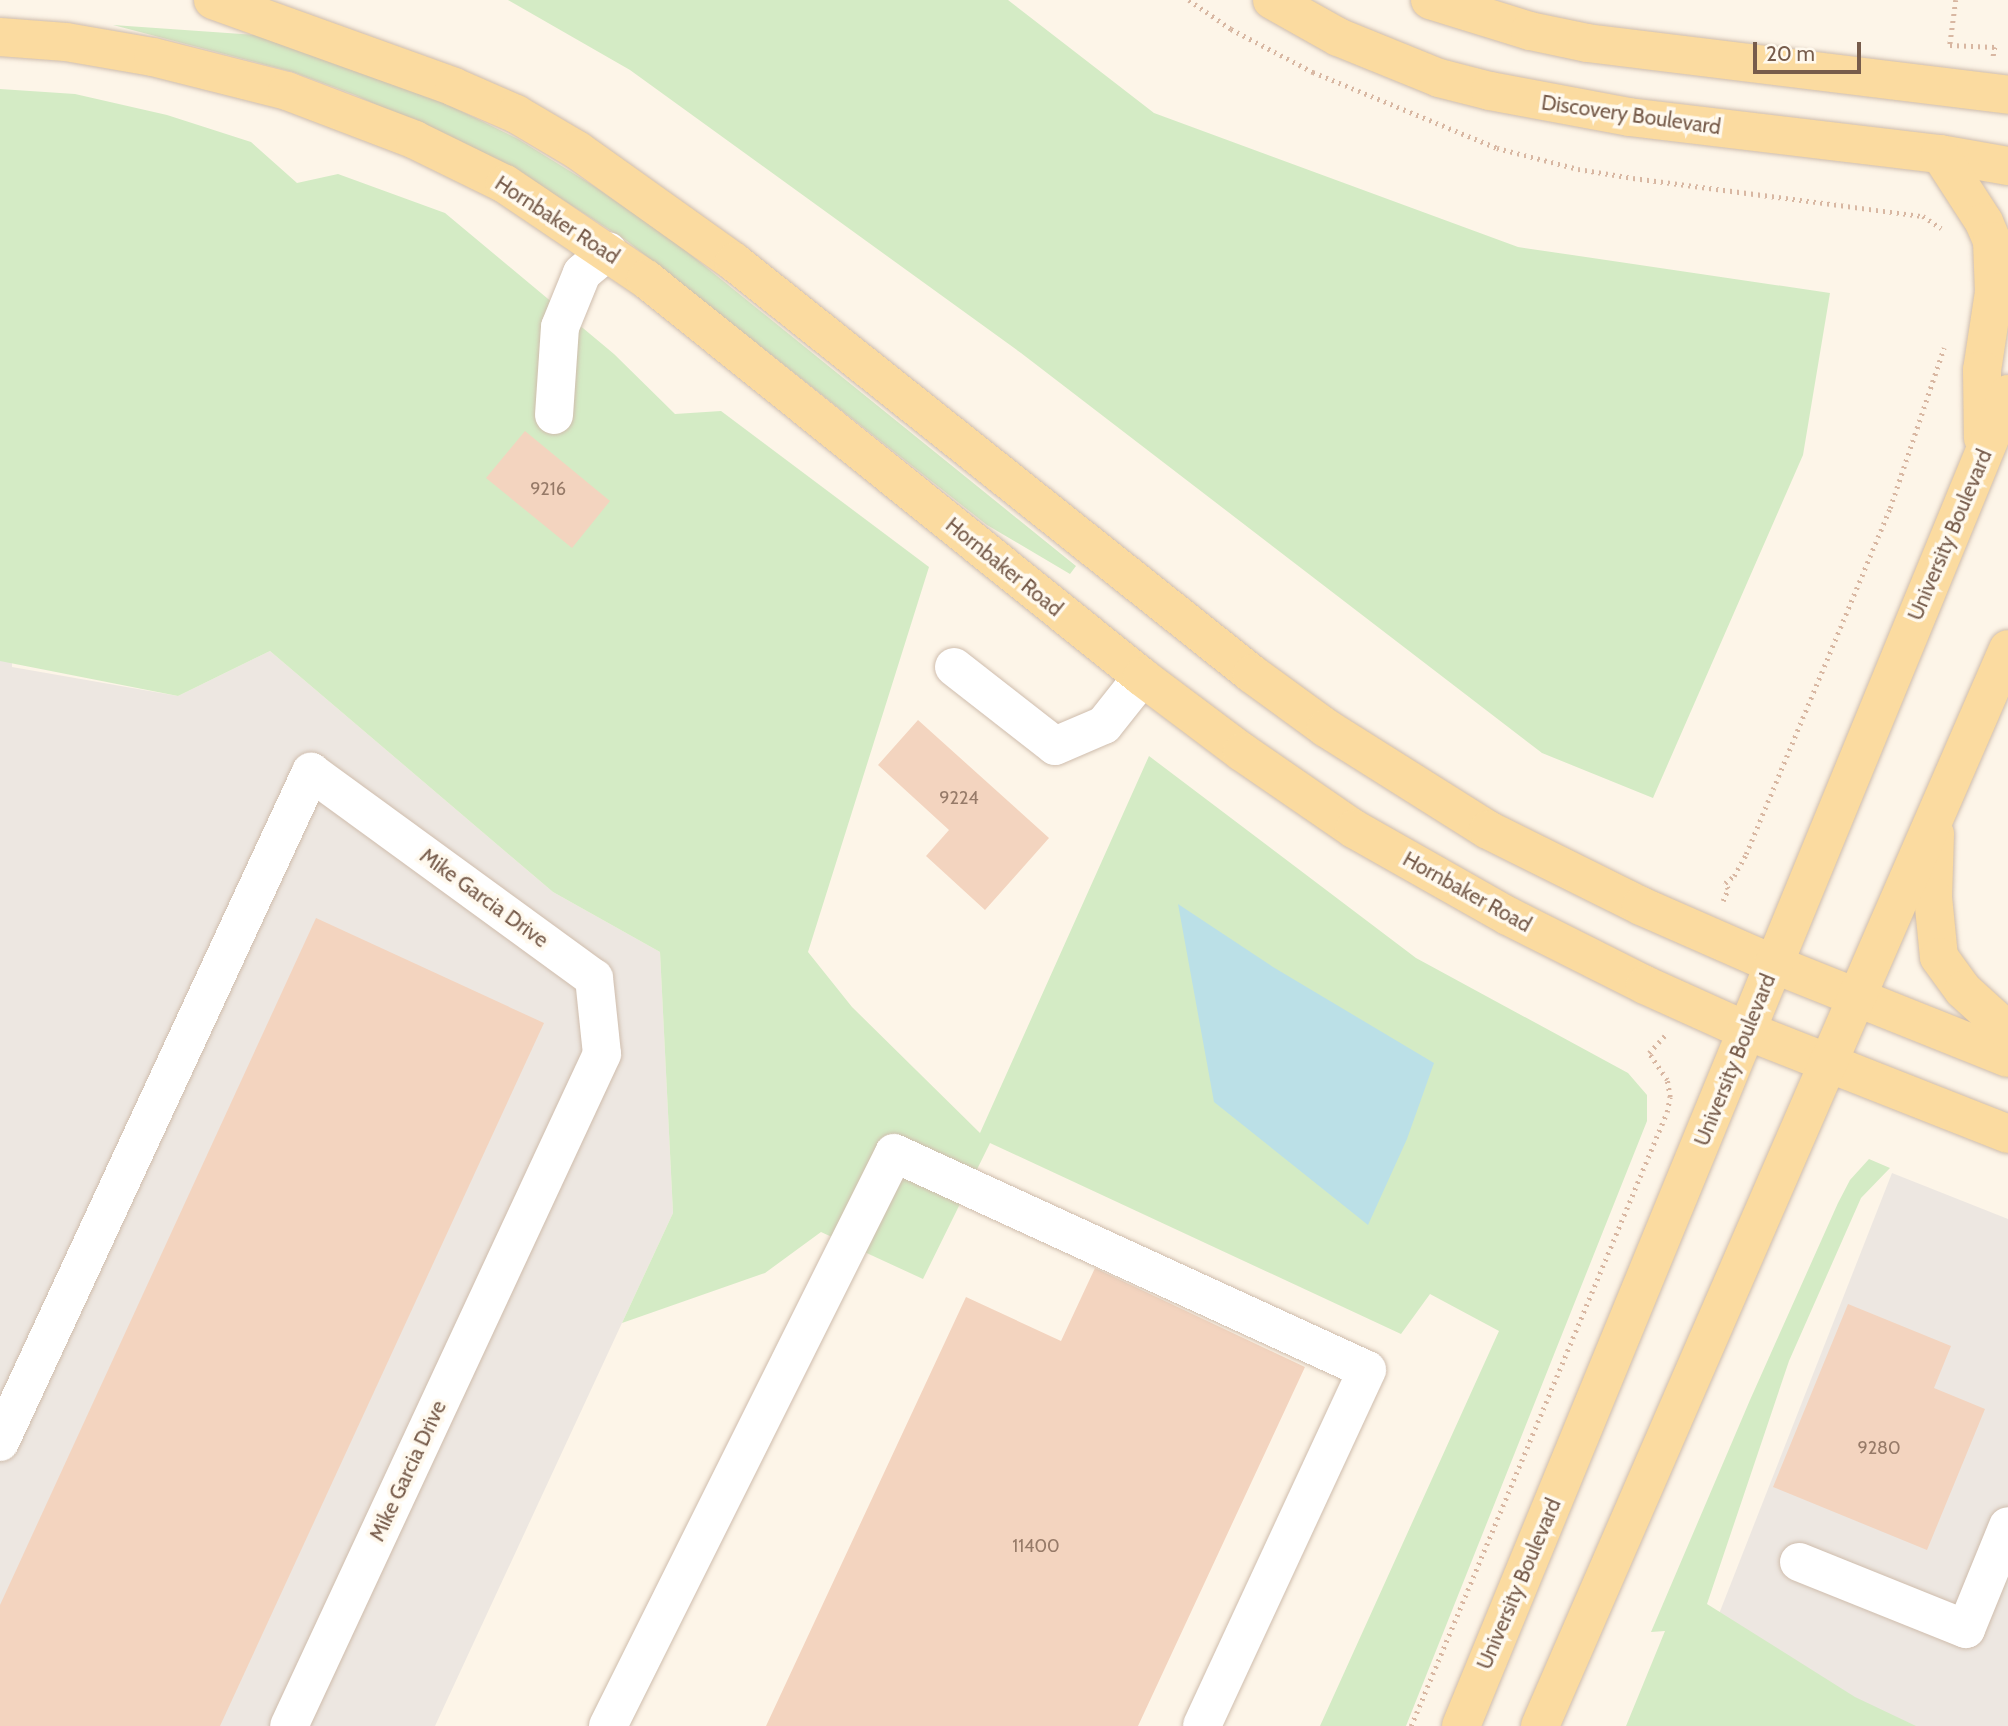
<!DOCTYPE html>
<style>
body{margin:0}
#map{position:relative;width:2008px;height:1726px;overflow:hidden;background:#fdf5e8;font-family:Cabin,sans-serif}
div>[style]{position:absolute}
.industrial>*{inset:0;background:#ede7e1}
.green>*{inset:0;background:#d4ebc5}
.water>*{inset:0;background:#bbe0e7}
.building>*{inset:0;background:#f3d4bf}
.path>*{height:4.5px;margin-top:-2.25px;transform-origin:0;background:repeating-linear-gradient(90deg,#d8b7a2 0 2px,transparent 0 7px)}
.roads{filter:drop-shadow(0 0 2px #cfbdad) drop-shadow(0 0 2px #cfbdad)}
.minor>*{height:38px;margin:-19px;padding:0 19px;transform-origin:19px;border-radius:19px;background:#fff}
.major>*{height:38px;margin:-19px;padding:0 19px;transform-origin:19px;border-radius:19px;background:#fbdba0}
span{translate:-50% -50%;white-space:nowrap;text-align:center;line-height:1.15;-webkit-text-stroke:7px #fff9ee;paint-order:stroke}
.number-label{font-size:18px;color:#967a68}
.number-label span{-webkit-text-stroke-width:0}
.street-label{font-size:21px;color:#775c4b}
.scale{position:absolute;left:1753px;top:42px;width:108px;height:32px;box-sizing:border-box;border:4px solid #775c4b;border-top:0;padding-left:9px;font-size:21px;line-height:24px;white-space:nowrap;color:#775c4b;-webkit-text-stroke:5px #fff9ee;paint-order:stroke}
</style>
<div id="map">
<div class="industrial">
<div style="clip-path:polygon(4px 135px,12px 667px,178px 696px,270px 651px,553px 892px,660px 952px,673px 1213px,435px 1726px,0 1726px,0 136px)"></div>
<div style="clip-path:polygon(1892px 1173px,2008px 1219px,2008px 1726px,1675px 1726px)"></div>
</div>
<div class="green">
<div style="clip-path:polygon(508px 0,1008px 0,1154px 113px,1518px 247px,1830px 293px,1803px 455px,1653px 798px,1542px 753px,1021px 353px,630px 70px)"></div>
<div style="clip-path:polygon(113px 25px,271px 36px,408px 85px,518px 139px,594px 186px,675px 242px,1076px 566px,1070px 574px,987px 525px,627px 241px,510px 166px,355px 95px,293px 72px)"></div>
<div style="clip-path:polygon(0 89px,75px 94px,167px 115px,251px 142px,297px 183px,338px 174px,445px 213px,614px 354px,675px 414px,721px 411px,929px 567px,808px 952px,852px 1007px,980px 1133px,1149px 756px,1416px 958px,1628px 1073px,1647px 1095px,1647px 1121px,1406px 1726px,1320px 1726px,1499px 1331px,1430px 1294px,1401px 1334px,990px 1143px,923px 1279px,821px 1232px,765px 1273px,622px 1323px,673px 1213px,660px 952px,553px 892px,270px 651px,178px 696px,0 661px)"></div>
<div style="clip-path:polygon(1869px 1159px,1890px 1168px,1861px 1198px,1789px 1361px,1707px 1604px,1855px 1697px,1916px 1726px,1626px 1726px,1665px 1631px,1651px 1632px,1750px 1400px,1838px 1203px,1850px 1180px)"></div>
</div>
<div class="water">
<div style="clip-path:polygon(1178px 904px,1273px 967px,1434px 1063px,1407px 1139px,1368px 1225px,1214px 1102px)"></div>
</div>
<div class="building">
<div style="clip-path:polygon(525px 431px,610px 501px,572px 548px,486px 478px)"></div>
<div style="clip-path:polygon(918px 720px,1049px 838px,985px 910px,926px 856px,949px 830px,878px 765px)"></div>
<div style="clip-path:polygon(316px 918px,544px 1023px,220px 1726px,0 1726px,0 1605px)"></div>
<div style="clip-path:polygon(1095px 1268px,1305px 1367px,1138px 1726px,766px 1726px,966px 1297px,1061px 1341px)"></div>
<div style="clip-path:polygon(1848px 1304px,1951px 1346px,1934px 1388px,1985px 1409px,1927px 1550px,1773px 1487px)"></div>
</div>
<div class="path">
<div style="left:1189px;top:0;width:51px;rotate:34.6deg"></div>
<div style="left:1231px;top:29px;width:93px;rotate:27.7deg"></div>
<div style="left:1313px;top:72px;width:199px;rotate:22.4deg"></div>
<div style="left:1497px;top:148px;width:84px;rotate:14.5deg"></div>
<div style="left:1578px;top:169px;width:56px;rotate:9.3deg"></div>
<div style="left:1633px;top:178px;width:292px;rotate:7.5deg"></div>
<div style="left:1923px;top:216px;width:22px;rotate:34deg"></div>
<div style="left:1956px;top:0;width:45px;rotate:97.6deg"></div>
<div style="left:1950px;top:45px;width:45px;rotate:2.5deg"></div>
<div style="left:1995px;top:47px;width:11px;rotate:100deg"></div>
<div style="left:1723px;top:901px;width:13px;rotate:-67deg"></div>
<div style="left:1728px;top:889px;width:7px;rotate:-117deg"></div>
<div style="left:1725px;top:883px;width:11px;rotate:-38deg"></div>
<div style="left:1734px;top:876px;width:25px;rotate:-61deg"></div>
<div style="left:1746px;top:854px;width:375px;rotate:-67.4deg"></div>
<div style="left:1890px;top:508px;width:169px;rotate:-71.4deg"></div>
<div style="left:1411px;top:1726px;width:665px;rotate:-67.37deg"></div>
<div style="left:1667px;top:1112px;width:15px;rotate:-79deg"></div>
<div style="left:1670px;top:1097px;width:17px;rotate:-100deg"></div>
<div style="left:1667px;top:1080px;width:32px;rotate:-124deg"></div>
<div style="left:1649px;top:1053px;width:24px;rotate:-48deg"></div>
</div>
<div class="roads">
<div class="minor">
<div style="left:554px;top:415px;width:88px;rotate:-86.1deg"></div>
<div style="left:560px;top:327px;width:58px;rotate:-67.8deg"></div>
<div style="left:582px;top:273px;width:34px;rotate:-40deg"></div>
<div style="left:954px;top:667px;width:128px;rotate:38deg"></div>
<div style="left:1055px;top:746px;width:53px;rotate:-23.2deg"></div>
<div style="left:1104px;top:725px;width:61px;rotate:-51.6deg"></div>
<div style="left:0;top:1442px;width:739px;rotate:-65.1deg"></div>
<div style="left:311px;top:772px;width:350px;rotate:36.1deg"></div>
<div style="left:594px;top:978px;width:76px;rotate:84deg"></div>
<div style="left:602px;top:1054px;width:741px;rotate:114.97deg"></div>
<div style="left:1799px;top:1562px;width:180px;rotate:21.9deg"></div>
<div style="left:1966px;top:1629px;width:111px;rotate:-67.8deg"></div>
<div style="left:608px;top:1726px;width:640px;rotate:-63.47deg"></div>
<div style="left:894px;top:1153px;width:520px;rotate:24.64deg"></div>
<div style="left:1367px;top:1370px;width:392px;rotate:114.9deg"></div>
</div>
<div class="major">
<div style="left:213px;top:0;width:256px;rotate:19.8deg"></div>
<div style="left:454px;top:87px;width:68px;rotate:23.5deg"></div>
<div style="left:516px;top:114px;width:71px;rotate:30.5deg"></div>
<div style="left:577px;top:150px;width:193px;rotate:35.5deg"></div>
<div style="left:734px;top:262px;width:662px;rotate:38.5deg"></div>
<div style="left:1252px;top:674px;width:92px;rotate:36.1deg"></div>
<div style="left:1326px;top:728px;width:191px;rotate:32.2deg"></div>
<div style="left:1488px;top:830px;width:171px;rotate:26.4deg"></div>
<div style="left:1641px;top:906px;width:144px;rotate:23.7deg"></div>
<div style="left:1773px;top:964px;width:253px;rotate:21.8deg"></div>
<div style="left:1272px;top:0;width:76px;rotate:29.3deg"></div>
<div style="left:1338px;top:37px;width:109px;rotate:22.1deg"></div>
<div style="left:1439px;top:78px;width:53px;rotate:14.3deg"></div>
<div style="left:1490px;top:91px;width:141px;rotate:10.6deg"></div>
<div style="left:1629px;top:117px;width:313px;rotate:6.8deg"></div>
<div style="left:1940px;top:154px;width:69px;rotate:10deg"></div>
<div style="left:1430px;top:0;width:105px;rotate:17.2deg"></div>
<div style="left:1530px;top:31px;width:58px;rotate:11.9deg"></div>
<div style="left:1587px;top:43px;width:424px;rotate:7deg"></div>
<div style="left:0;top:37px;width:66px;rotate:4.3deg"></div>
<div style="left:66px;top:42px;width:88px;rotate:9.8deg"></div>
<div style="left:153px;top:57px;width:138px;rotate:14.2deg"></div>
<div style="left:287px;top:91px;width:137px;rotate:20.9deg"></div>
<div style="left:415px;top:140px;width:100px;rotate:26.1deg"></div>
<div style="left:505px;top:184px;width:170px;rotate:34deg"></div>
<div style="left:646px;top:279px;width:636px;rotate:38.74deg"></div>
<div style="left:1142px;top:677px;width:125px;rotate:36.9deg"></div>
<div style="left:1242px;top:752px;width:136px;rotate:34.5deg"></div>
<div style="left:1354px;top:829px;width:177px;rotate:29.5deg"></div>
<div style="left:1508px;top:916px;width:153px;rotate:26.7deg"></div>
<div style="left:1645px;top:985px;width:112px;rotate:24.3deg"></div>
<div style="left:1747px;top:1031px;width:281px;rotate:21.5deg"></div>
<div style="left:1940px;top:154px;width:81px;rotate:57.1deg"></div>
<div style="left:1984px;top:222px;width:21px;rotate:67deg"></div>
<div style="left:1992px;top:241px;width:51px;rotate:87.8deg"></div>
<div style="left:1994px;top:292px;width:79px;rotate:98.7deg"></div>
<div style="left:1982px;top:370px;width:68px;rotate:89.2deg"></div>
<div style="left:1935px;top:834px;width:63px;rotate:91.8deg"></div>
<div style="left:1933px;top:897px;width:60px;rotate:84.3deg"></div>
<div style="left:1939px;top:957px;width:41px;rotate:54deg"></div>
<div style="left:1963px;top:990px;width:61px;rotate:42.3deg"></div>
<div style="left:1461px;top:1726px;width:1440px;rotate:-67.67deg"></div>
<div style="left:1540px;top:1726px;width:1174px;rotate:-66.51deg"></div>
</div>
</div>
<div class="number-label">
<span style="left:548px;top:489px">9216</span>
<span style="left:959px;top:798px">9224</span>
<span style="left:1879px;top:1448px">9280</span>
<span style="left:1036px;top:1546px">11400</span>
</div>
<div class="street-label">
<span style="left:1631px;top:115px;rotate:8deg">Discovery Boulevard</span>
<span style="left:557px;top:220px;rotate:33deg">Hornbaker Road</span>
<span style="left:1950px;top:535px;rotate:-67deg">University Boulevard</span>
<span style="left:1004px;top:567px;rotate:39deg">Hornbaker Road</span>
<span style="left:1467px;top:892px;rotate:29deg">Hornbaker Road</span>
<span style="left:484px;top:898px;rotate:36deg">Mike Garcia Drive</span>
<span style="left:1735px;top:1060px;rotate:-68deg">University Boulevard</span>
<span style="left:408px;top:1471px;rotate:-65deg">Mike Garcia Drive</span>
<span style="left:1519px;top:1584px;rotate:-67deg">University Boulevard</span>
</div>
<div class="scale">20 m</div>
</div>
